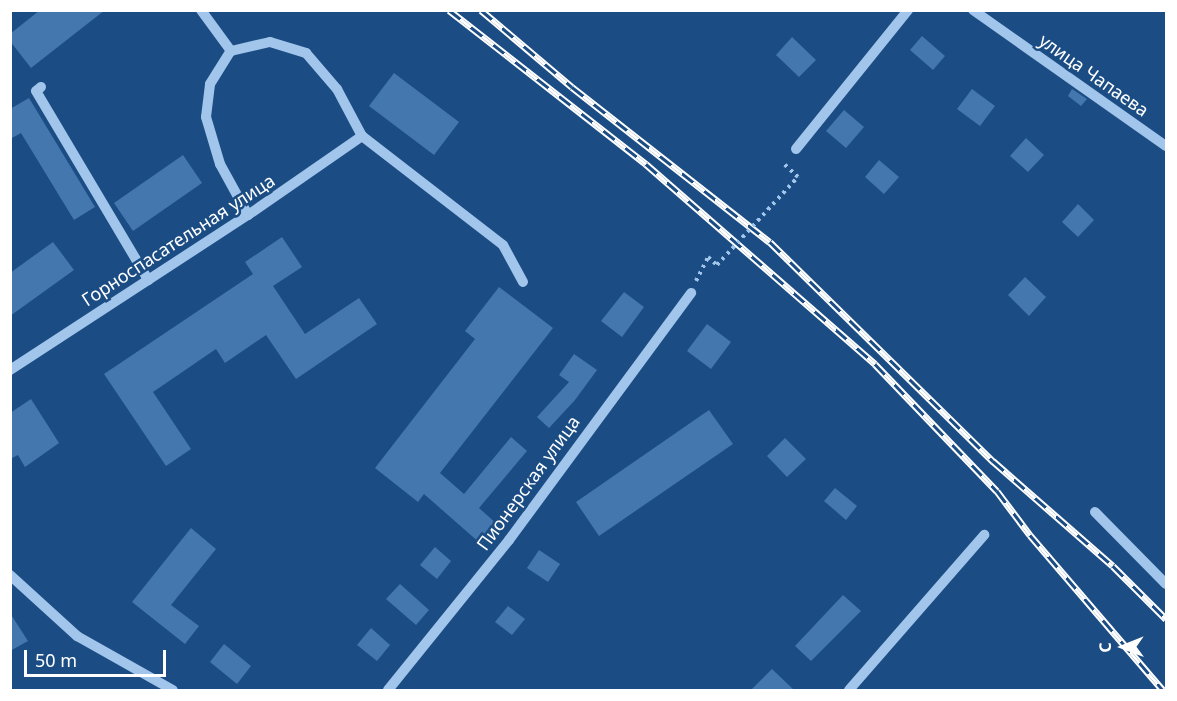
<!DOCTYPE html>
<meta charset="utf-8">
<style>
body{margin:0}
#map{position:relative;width:1177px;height:701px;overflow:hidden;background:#1b4d84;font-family:"Noto Sans",sans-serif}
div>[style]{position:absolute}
.building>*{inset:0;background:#4377ae}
.path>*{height:4px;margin-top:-2px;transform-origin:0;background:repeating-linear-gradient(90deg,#a1c5eb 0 3px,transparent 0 7.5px)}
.minor>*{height:10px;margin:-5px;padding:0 5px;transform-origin:5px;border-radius:5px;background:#a1c5eb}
.rail>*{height:7px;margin-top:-3.5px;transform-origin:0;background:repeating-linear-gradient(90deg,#1b4d84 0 14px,#fff 0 28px);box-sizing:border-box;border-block:2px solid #fff}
.path-bridge>*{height:4px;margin-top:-2px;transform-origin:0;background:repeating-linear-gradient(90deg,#a1c5eb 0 3px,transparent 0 7.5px)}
span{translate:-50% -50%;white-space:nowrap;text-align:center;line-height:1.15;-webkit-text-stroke:5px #1b4d84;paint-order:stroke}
.street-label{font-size:18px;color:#fff}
.frame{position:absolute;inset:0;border:12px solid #fff;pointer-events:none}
.north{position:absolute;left:1093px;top:617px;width:60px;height:60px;-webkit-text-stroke:4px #1b4d84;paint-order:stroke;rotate:269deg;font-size:16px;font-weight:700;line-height:24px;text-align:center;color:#fff}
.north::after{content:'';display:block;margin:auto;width:21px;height:27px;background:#fff;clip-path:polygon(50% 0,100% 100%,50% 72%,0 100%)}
.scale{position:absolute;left:24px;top:650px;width:142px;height:27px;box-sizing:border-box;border:3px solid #fff;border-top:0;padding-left:8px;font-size:18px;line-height:21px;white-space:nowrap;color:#fff;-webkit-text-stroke:4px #1b4d84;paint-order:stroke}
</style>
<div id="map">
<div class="building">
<div style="clip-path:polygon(40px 10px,105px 10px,31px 68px,10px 41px,10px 34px)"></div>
<div style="clip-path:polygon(922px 36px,945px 56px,933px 70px,910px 50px)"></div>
<div style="clip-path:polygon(792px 37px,816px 60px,799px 77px,776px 55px)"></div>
<div style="clip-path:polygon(394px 73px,459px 122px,434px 155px,369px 106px)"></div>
<div style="clip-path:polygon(972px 89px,995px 106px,980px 126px,957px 109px)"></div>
<div style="clip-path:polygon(1072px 89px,1087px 99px,1081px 106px,1068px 96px)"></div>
<div style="clip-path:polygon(29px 98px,95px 207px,74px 220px,21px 133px,10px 139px,10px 109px)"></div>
<div style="clip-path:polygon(844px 110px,864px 127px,846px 148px,826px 131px)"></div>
<div style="clip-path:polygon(1026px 138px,1044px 155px,1028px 172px,1010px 156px)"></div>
<div style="clip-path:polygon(183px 155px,202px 183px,133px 231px,114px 203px)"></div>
<div style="clip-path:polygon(879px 160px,899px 177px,884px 194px,865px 177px)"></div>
<div style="clip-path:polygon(1078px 204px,1094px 220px,1078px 237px,1062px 222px)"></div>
<div style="clip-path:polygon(282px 237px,302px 267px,273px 286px,305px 334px,359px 298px,377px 324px,296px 379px,266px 335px,225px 363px,216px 349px,153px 392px,191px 449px,166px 466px,104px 374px,253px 274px,245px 262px)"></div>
<div style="clip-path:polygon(53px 242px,74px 270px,10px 316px,10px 273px)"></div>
<div style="clip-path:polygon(1025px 277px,1046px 297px,1029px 316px,1008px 295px)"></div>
<div style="clip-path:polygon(499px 287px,553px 328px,440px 473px,464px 494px,511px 437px,527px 451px,479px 508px,498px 525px,481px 544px,424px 494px,418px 502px,375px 468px,475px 339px,465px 331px)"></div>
<div style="clip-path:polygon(624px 292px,644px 307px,622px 337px,601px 321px)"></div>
<div style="clip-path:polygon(707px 324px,731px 342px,711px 369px,687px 351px)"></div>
<div style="clip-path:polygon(574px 354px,597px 370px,575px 400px,549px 428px,537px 417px,569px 382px,559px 375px)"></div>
<div style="clip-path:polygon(31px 399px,59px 443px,25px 467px,18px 455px,10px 459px,10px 413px)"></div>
<div style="clip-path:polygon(709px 410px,733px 444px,599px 536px,576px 502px)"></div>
<div style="clip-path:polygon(785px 438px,806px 459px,787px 477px,767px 456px)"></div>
<div style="clip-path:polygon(835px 488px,857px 506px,846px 520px,824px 501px)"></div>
<div style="clip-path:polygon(191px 528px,216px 549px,171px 605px,199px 626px,185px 644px,132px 602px)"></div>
<div style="clip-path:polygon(435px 547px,451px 561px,437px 579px,420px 565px)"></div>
<div style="clip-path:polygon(539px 550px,560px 564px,548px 582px,527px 568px)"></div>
<div style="clip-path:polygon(400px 584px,429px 610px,416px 625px,386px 599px)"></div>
<div style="clip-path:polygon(843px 595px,861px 611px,811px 661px,795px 646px)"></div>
<div style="clip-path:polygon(508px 606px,525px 619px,512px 635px,495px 622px)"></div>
<div style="clip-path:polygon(10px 613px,28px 641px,10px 651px)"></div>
<div style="clip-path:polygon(371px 628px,390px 645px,377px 661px,357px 645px)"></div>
<div style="clip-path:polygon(224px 644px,251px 666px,237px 684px,210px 662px)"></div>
<div style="clip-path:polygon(772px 669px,794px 690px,751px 690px)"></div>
</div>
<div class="path">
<div style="left:696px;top:281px;width:27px;rotate:-63deg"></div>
</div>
<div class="minor">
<div style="left:201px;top:10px;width:51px;rotate:53.8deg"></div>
<div style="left:973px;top:10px;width:236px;rotate:35.2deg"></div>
<div style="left:41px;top:87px;width:6px;rotate:141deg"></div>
<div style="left:36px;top:91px;width:220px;rotate:59.3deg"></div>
<div style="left:796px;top:149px;width:179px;rotate:-51.1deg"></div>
<div style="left:248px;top:215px;width:58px;rotate:-118.8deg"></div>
<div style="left:220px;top:164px;width:49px;rotate:-106.6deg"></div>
<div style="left:206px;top:117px;width:33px;rotate:-83deg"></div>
<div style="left:210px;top:84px;width:39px;rotate:-58deg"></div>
<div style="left:231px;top:51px;width:40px;rotate:-13deg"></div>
<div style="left:270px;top:42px;width:38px;rotate:17deg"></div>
<div style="left:306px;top:53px;width:48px;rotate:49.3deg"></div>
<div style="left:337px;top:89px;width:53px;rotate:62deg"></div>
<div style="left:362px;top:136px;width:178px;rotate:37.7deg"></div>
<div style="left:503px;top:245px;width:42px;rotate:61.6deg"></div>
<div style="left:10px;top:370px;width:284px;rotate:-33.1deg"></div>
<div style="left:248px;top:215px;width:139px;rotate:-34.7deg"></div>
<div style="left:1095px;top:512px;width:101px;rotate:45.4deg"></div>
<div style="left:10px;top:575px;width:91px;rotate:42.3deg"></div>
<div style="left:77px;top:636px;width:110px;rotate:29.4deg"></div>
<div style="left:388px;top:690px;width:193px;rotate:-51.1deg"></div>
<div style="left:509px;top:540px;width:307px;rotate:-53.6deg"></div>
<div style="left:849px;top:690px;width:206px;rotate:-48.9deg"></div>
</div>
<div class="rail">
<div style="left:449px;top:10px;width:250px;rotate:38deg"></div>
<div style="left:646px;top:164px;width:304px;rotate:41.1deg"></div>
<div style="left:875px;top:364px;width:176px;rotate:46.2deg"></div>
<div style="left:997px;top:491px;width:55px;rotate:53.1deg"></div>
<div style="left:1030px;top:535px;width:204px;rotate:49.4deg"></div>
<div style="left:481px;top:10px;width:119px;rotate:40.2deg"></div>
<div style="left:572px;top:87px;width:251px;rotate:38.1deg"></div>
<div style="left:770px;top:242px;width:313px;rotate:44.5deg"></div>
<div style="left:993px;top:461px;width:159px;rotate:41.2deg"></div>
<div style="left:1113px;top:566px;width:75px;rotate:45deg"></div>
</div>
<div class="path-bridge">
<div style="left:708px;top:257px;width:12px;rotate:42deg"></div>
<div style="left:717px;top:265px;width:120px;rotate:-47.4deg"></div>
<div style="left:798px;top:177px;width:22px;rotate:-137deg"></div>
</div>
<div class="street-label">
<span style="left:1094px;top:75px;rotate:35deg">улица Чапаева</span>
<span style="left:178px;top:240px;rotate:-33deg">Горноспасательная улица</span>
<span style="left:528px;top:483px;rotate:-54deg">Пионерская улица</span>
</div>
<div class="frame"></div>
<div class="north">С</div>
<div class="scale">50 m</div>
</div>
